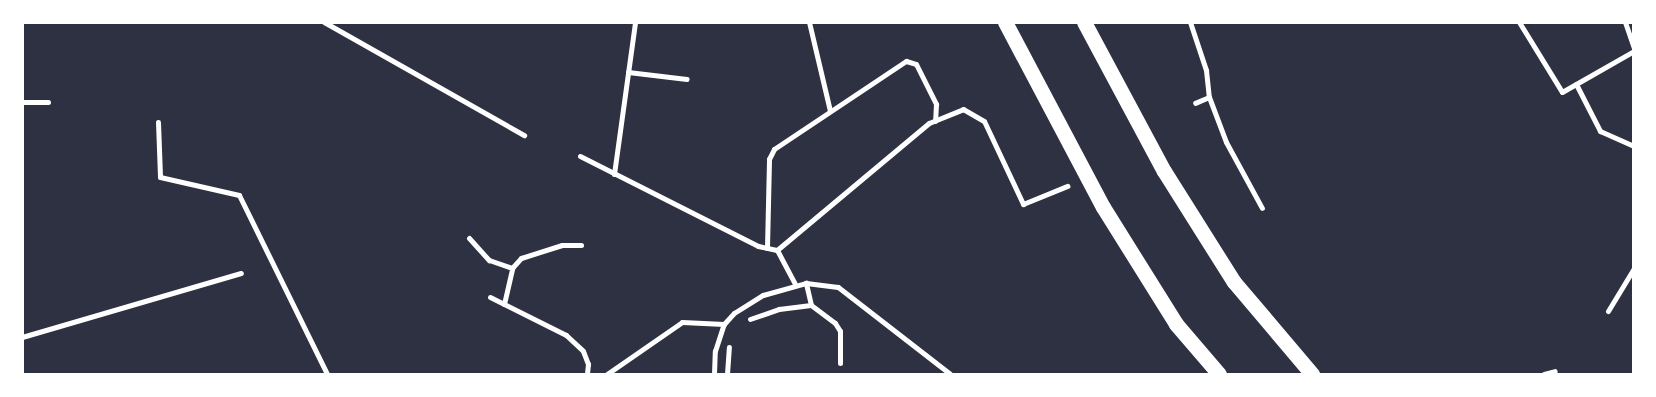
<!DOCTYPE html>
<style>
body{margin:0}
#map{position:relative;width:1656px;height:397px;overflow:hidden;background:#2d3142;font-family:"Work Sans",sans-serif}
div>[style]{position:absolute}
.minor>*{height:5px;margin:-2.5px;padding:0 2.5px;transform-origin:2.5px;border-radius:2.5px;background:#fff}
.motorway>*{height:15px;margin:-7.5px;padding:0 7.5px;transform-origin:7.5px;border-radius:7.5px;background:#fff}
span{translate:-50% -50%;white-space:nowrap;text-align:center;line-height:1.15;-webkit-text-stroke:4px #fff;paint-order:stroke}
.frame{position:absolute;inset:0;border:24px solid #fff;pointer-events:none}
</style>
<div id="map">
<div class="minor">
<div style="left:324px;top:22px;width:230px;rotate:29.5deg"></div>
<div style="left:809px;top:22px;width:91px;rotate:76.7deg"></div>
<div style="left:1190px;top:22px;width:51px;rotate:71.6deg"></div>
<div style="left:1206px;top:70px;width:27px;rotate:84deg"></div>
<div style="left:1209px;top:97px;width:15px;rotate:157deg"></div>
<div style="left:1519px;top:22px;width:82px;rotate:58.4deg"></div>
<div style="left:1562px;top:92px;width:83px;rotate:-29.7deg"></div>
<div style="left:1625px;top:22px;width:28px;rotate:71deg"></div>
<div style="left:628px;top:72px;width:59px;rotate:6.8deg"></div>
<div style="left:1576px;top:84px;width:53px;rotate:62.9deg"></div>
<div style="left:1600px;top:131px;width:37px;rotate:24deg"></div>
<div style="left:1209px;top:97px;width:48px;rotate:69.3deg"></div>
<div style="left:1226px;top:142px;width:75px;rotate:61.4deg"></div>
<div style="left:22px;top:102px;width:26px"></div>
<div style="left:158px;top:122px;width:55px;rotate:87.9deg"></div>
<div style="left:160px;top:177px;width:81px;rotate:12.8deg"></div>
<div style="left:239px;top:195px;width:199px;rotate:63.8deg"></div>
<div style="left:580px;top:156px;width:199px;rotate:26.8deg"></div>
<div style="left:758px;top:246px;width:19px;rotate:12deg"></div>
<div style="left:777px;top:250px;width:38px;rotate:62deg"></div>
<div style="left:614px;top:174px;width:153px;rotate:-82.1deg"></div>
<div style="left:469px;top:238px;width:30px;rotate:48deg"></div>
<div style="left:489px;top:260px;width:24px;rotate:19deg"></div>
<div style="left:767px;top:248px;width:89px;rotate:-88.7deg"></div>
<div style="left:769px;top:159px;width:11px;rotate:-63deg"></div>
<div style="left:774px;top:149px;width:159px;rotate:-33.7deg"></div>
<div style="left:906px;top:61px;width:10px;rotate:17deg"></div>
<div style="left:916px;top:64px;width:45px;rotate:63.4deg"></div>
<div style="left:936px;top:104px;width:17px;rotate:93deg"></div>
<div style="left:777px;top:250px;width:198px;rotate:-39.9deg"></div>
<div style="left:929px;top:123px;width:37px;rotate:-22deg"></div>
<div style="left:963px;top:109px;width:24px;rotate:30deg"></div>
<div style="left:984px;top:121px;width:92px;rotate:64.8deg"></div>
<div style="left:1023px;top:204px;width:48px;rotate:-22.2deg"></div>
<div style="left:490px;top:297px;width:85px;rotate:26.6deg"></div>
<div style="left:566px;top:335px;width:23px;rotate:43deg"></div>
<div style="left:583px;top:351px;width:14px;rotate:69deg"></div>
<div style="left:588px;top:364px;width:10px;rotate:96deg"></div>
<div style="left:504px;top:304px;width:37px;rotate:-77deg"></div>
<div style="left:512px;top:268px;width:13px;rotate:-48deg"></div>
<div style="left:521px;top:258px;width:43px;rotate:-17.6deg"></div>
<div style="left:562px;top:245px;width:19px"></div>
<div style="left:811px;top:305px;width:30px;rotate:37deg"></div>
<div style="left:835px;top:323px;width:9px;rotate:58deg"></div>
<div style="left:840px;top:331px;width:32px;rotate:90deg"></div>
<div style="left:1608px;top:311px;width:50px;rotate:-58.8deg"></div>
<div style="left:750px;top:319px;width:31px;rotate:-19deg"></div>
<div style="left:779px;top:309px;width:32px;rotate:-7deg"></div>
<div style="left:811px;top:305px;width:23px;rotate:-103deg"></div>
<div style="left:22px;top:337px;width:228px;rotate:-16.3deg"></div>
<div style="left:607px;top:374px;width:91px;rotate:-34.7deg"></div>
<div style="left:682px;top:322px;width:42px;rotate:2.7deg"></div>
<div style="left:714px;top:374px;width:23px;rotate:-88deg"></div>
<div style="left:715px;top:351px;width:28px;rotate:-72deg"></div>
<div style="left:724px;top:324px;width:15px;rotate:-48deg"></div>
<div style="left:734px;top:313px;width:34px;rotate:-32deg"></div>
<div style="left:763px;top:295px;width:45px;rotate:-15.6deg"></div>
<div style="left:806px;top:283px;width:32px;rotate:7deg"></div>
<div style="left:838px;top:287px;width:142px;rotate:37.8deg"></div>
<div style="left:727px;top:374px;width:27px;rotate:-86deg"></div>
<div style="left:1544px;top:374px;width:11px;rotate:-15deg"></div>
</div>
<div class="motorway">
<div style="left:1005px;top:22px;width:209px;rotate:62.1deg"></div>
<div style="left:1103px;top:207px;width:138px;rotate:58deg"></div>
<div style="left:1176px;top:324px;width:66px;rotate:49.3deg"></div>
<div style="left:1084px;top:22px;width:169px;rotate:61.8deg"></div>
<div style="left:1164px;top:171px;width:131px;rotate:57.8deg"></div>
<div style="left:1234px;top:282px;width:121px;rotate:49.7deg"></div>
</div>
<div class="frame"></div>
</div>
